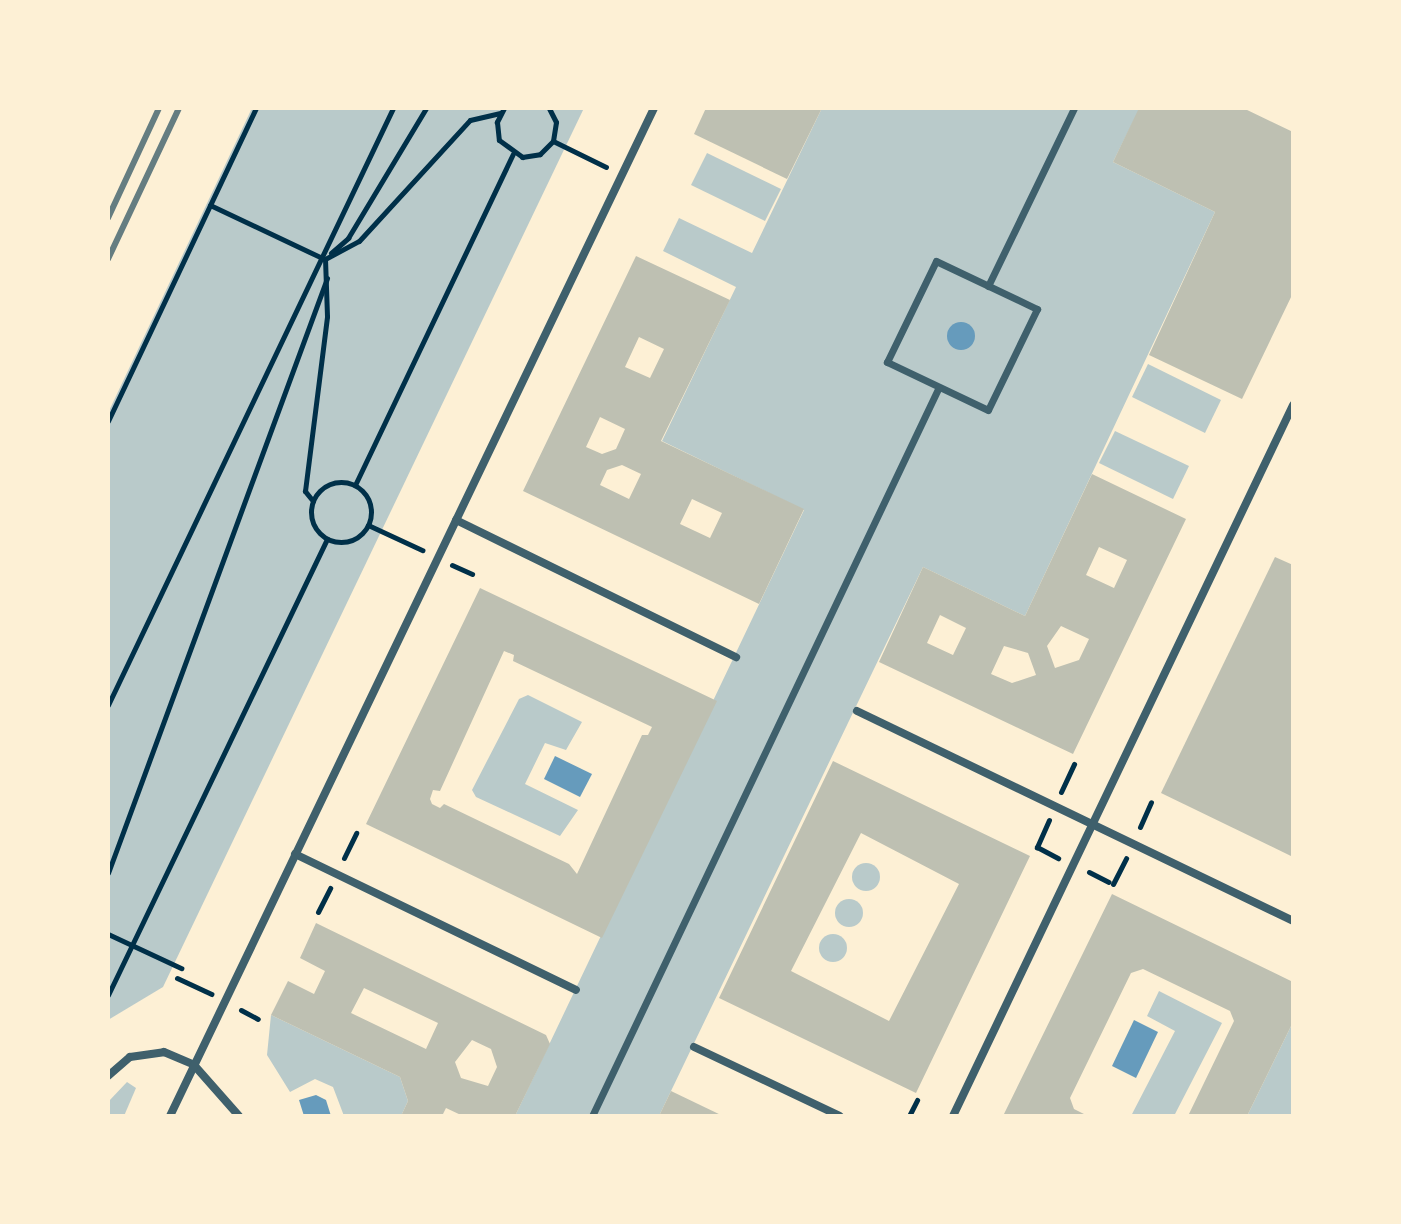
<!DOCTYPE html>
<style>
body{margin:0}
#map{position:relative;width:1401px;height:1224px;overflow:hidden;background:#fdf0d5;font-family:"Nunito Sans",sans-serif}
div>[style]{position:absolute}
.green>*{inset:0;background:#b9caca}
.round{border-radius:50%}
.water>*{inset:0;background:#669bbc}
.building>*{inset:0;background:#bec0b2}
.path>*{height:5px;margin:-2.5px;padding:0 2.5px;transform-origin:2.5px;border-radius:2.5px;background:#003049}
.path>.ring{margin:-2.5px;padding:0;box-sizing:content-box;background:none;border:5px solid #003049;border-radius:50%}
.pedestrian>*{height:7px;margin:-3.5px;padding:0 3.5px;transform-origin:3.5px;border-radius:3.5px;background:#3f606c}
.minor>*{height:8px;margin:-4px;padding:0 4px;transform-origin:4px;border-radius:4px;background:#3f606c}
.rail>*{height:6px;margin:-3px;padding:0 3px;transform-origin:3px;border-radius:3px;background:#657d81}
span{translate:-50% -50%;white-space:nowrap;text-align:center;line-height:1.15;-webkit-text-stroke:6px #fdf0d5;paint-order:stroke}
.frame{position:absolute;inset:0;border:110px solid #fdf0d5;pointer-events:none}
</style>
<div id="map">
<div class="green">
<div style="clip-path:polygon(252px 108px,584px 108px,163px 987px,108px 1020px,108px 413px)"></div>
<div style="clip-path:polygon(822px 108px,1140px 108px,1113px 162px,1215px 212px,1025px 616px,923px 567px,659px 1116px,515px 1116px,804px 510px,662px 441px,736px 287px,663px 251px,679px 218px,752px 253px)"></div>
<div style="clip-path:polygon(707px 153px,781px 189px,765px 221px,691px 185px)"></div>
<div style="clip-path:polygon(1148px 364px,1221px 400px,1205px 433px,1132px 397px)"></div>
<div style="clip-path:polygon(1115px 431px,1189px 466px,1173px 499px,1099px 463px)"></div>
<div style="clip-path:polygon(528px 695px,582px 722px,566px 750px,545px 743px,525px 784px,578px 810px,560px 836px,476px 797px,472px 790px,519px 699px)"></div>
<div class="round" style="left:852px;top:863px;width:28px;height:28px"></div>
<div class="round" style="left:835px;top:899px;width:28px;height:28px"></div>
<div class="round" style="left:819px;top:934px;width:28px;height:28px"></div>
<div style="clip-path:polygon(1159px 991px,1222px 1023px,1174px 1116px,1131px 1116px,1175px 1031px,1147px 1016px)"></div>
<div style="clip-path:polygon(271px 1015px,400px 1077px,408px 1101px,401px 1116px,344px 1116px,333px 1087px,315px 1079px,290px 1092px,267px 1055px)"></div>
<div style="clip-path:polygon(1293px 1022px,1293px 1116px,1247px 1116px)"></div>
<div style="clip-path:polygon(127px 1082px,136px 1088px,124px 1116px,108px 1116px,108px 1102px)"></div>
</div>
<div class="water">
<div class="round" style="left:947px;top:322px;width:28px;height:28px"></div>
<div style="clip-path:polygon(555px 756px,592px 774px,580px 797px,544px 779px)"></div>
<div style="clip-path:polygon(1134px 1020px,1158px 1032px,1136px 1078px,1112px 1066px)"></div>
<div style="clip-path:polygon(316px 1095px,326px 1100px,331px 1116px,304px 1116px,299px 1100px)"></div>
</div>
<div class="building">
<div style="clip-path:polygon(706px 108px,822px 108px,787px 179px,694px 134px)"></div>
<div style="clip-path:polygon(1139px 108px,1243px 108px,1293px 132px,1293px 293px,1242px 399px,1149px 355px,1215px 212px,1113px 162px)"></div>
<div style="clip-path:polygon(evenodd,636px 256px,730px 300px,661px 441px,804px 509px,759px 604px,523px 491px,636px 256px,639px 337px,664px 349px,650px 378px,625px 367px,639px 337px,636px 256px,600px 417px,625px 429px,616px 449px,602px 454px,586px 447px,600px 417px,636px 256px,622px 465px,641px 474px,629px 499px,600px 485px,607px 470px,622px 465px,636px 256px,692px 499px,722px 513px,710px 538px,680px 524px,692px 499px)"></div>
<div style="clip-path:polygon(evenodd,1092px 474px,1186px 519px,1073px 754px,879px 662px,923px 567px,1025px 616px,1092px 474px,1099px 547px,1127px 560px,1114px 588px,1086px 575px,1099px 547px,1092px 474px,940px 615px,966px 628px,953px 655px,927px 643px,940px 615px,1092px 474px,1061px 626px,1089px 639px,1079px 660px,1055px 668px,1047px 646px,1061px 626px,1092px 474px,1004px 646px,1028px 653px,1036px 675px,1012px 683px,991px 674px,1004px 646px)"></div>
<div style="clip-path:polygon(1275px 557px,1293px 565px,1293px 857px,1161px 793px)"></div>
<div style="clip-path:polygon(evenodd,480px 588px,717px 701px,602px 938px,366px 824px,480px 588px,504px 651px,514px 655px,513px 661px,652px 727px,648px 735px,642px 735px,577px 874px,569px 864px,444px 804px,440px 808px,432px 804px,430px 799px,433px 790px,440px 791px,504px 651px)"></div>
<div style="clip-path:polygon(evenodd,833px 761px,1030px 856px,916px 1093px,719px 998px,833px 761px,861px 833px,959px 884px,889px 1021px,791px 971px,861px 833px)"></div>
<div style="clip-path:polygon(1112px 894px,1293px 982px,1293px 1022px,1247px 1116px,1188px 1116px,1234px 1021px,1230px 1011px,1143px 969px,1131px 973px,1070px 1098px,1074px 1109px,1088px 1116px,1003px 1116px)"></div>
<div style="clip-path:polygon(evenodd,316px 923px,546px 1035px,550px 1044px,515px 1116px,463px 1116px,446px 1108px,442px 1116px,401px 1116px,408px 1101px,400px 1077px,271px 1015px,288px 981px,314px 994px,325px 971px,300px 958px,316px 923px,364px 988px,438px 1023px,426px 1049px,351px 1013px,364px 988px,316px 923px,472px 1040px,491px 1049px,497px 1067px,488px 1086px,461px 1078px,455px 1062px,472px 1040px)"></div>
<div style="clip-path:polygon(671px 1091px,723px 1116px,659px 1116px)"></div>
</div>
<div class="path">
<div style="left:504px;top:108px;width:16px;rotate:117deg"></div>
<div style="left:497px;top:122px;width:18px;rotate:84deg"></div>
<div style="left:499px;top:140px;width:29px;rotate:36deg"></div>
<div style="left:522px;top:157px;width:18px;rotate:-9deg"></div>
<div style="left:540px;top:154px;width:18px;rotate:-45deg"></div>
<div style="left:553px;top:141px;width:19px;rotate:-81deg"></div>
<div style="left:556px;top:122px;width:16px;rotate:-117deg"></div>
<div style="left:553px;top:141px;width:59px;rotate:26.1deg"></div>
<div style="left:210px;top:205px;width:126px;rotate:25.3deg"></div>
<div style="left:331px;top:253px;width:23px;rotate:-41deg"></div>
<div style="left:348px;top:238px;width:152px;rotate:-59deg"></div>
<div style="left:325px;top:259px;width:38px;rotate:-28deg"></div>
<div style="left:359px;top:241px;width:164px;rotate:-47.5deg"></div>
<div style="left:470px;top:120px;width:31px;rotate:-13deg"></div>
<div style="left:108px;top:421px;width:346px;rotate:-64.7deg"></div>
<div class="ring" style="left:311px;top:482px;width:55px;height:55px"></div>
<div style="left:355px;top:485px;width:367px;rotate:-64.5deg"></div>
<div style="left:313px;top:501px;width:13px;rotate:-129deg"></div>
<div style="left:305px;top:491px;width:176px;rotate:-82.8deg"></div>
<div style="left:327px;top:316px;width:56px;rotate:-92deg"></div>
<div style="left:368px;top:525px;width:60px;rotate:24.8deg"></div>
<div style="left:452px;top:565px;width:22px;rotate:24deg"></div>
<div style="left:108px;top:705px;width:662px;rotate:-64.48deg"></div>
<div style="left:1061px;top:792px;width:31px;rotate:-65deg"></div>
<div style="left:1049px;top:820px;width:30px;rotate:114deg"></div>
<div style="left:1037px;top:847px;width:24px;rotate:28deg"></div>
<div style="left:1140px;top:827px;width:27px;rotate:-66deg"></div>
<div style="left:344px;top:858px;width:28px;rotate:-64deg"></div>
<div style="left:1089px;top:872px;width:22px;rotate:27deg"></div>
<div style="left:108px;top:873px;width:634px;rotate:-69.79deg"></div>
<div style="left:1113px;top:884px;width:29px;rotate:-63deg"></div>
<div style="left:318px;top:912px;width:27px;rotate:-63deg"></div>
<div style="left:108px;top:934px;width:81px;rotate:25deg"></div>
<div style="left:177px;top:978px;width:38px;rotate:25deg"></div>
<div style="left:108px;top:995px;width:506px;rotate:-64.35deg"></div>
<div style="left:241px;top:1010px;width:19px;rotate:28deg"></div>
<div style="left:909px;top:1116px;width:18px;rotate:-63deg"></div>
</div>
<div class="pedestrian">
<div style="left:936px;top:261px;width:112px;rotate:25.4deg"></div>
<div style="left:1037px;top:309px;width:112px;rotate:115.9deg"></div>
<div style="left:988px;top:410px;width:112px;rotate:-154.6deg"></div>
<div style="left:887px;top:362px;width:112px;rotate:-64.1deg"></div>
<div style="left:988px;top:286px;width:198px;rotate:-64.2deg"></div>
<div style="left:592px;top:1116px;width:807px;rotate:-64.55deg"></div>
</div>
<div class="minor">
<div style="left:456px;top:520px;width:312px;rotate:26.1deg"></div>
<div style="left:857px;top:711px;width:484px;rotate:25.7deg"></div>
<div style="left:295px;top:854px;width:312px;rotate:25.8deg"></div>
<div style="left:694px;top:1047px;width:161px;rotate:25.3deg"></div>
<div style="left:108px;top:1076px;width:29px;rotate:-41deg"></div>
<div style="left:130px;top:1057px;width:34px;rotate:-8deg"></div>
<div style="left:164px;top:1052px;width:33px;rotate:23deg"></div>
<div style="left:194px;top:1065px;width:68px;rotate:48.6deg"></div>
<div style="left:170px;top:1116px;width:1118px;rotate:-64.35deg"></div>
<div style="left:953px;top:1116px;width:788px;rotate:-64.44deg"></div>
</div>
<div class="rail">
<div style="left:108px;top:218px;width:121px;rotate:-65.1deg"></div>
<div style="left:108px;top:259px;width:167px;rotate:-64.8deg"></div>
</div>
<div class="frame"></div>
</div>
